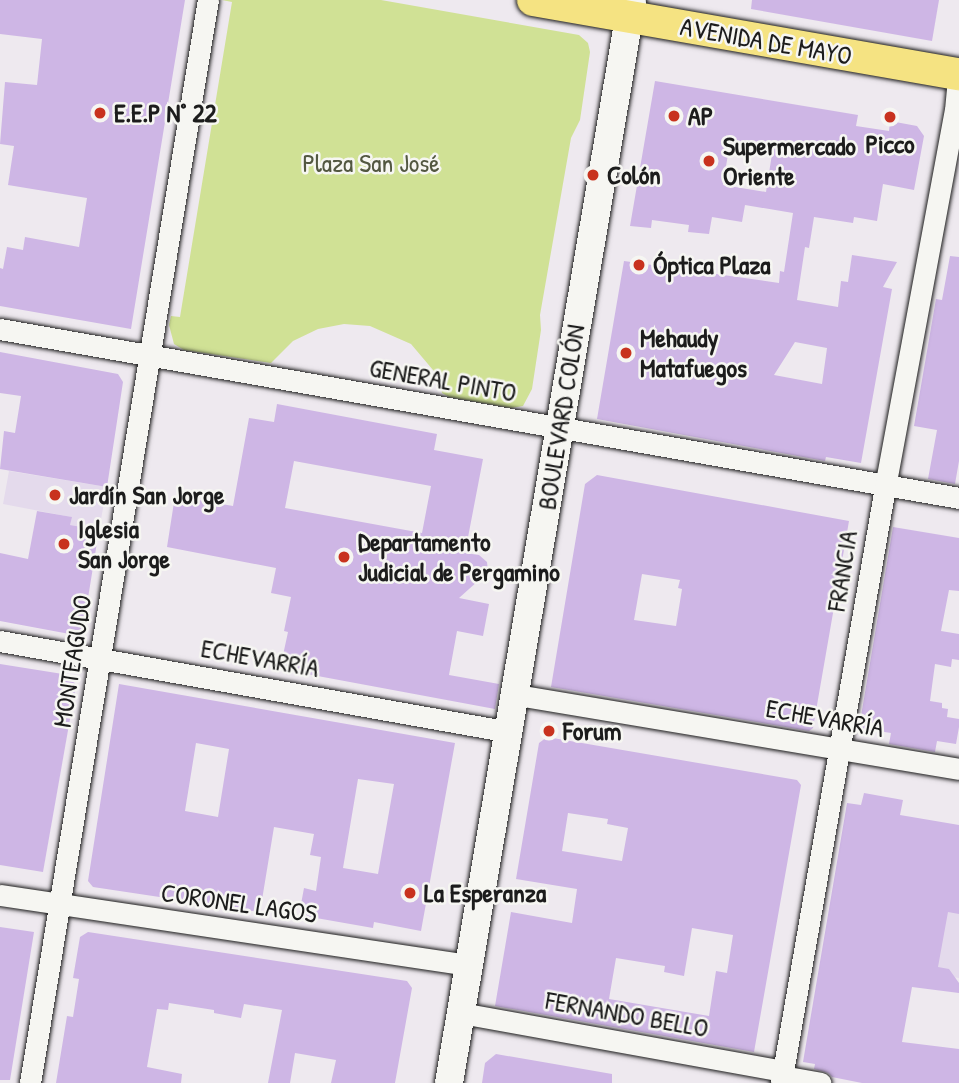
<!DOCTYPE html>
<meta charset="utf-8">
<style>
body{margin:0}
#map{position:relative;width:959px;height:1083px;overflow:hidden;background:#eee9ef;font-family:"Patrick Hand",sans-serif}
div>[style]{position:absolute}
.built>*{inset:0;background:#e4daec}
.green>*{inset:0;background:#d0e195}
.building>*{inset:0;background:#ceb6e5}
.roads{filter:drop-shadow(0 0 2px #1c1c1c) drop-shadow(0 0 2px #1c1c1c)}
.minor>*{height:21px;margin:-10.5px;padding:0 10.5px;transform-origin:10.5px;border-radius:10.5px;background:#f6f6f2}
.secondary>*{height:28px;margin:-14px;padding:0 14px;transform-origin:14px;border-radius:14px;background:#f6f6f2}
.primary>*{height:32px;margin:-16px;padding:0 16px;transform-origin:16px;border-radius:16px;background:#f5e382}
.dots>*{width:19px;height:19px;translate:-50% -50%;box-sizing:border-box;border:4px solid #f6f6f2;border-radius:50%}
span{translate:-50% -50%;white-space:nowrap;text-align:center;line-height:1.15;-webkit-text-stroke:5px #f6f6f2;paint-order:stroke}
.street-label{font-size:26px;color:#1c1c1c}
.poi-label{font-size:26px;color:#1c1c1c;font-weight:700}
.left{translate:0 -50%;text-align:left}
.park-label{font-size:26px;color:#525740}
</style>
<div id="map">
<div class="built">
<div style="clip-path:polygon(9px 471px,107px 487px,99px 530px,70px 525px,71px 517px,3px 504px)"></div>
<div style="clip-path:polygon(946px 901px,959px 903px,959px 978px,933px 974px)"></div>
</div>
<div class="green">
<div style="clip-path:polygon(222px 0,381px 0,579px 35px,588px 43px,590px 52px,580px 120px,571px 138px,540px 315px,541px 330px,532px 389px,523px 406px,511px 408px,449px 397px,442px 393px,441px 382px,433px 370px,411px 344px,370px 326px,344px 324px,318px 329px,293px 341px,271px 363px,184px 350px,174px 344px,169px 325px,171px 316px,180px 317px,232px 2px)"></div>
</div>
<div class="building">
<div style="clip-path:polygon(0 0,185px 0,131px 329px,0 306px,0 268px,3px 269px,7px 247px,23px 250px,25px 237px,79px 247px,87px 198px,8px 185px,14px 146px,0 144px,5px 82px,37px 85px,42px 39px,0 34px)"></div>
<div style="clip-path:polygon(752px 0,939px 0,932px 41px,751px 9px)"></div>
<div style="clip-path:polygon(evenodd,655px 81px,858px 115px,856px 126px,889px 131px,890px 121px,917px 126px,924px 136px,914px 190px,883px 184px,877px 221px,854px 217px,853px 223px,814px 217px,809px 248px,805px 247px,797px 300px,838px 307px,841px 281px,848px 282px,852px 255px,897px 262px,883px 287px,892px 289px,861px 463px,826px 457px,825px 461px,597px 419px,624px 261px,779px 283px,780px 271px,784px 272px,793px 213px,745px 205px,742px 222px,712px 217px,709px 234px,688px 232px,689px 225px,652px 220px,651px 228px,630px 226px,655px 81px,729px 148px,772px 154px,766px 192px,723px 185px,729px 148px,655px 81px,795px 342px,827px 348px,822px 384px,774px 375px,795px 342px)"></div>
<div style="clip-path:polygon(950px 256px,959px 257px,959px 461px,955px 484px,928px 479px,937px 430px,914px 426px,936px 299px,942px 300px)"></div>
<div style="clip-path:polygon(0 352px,118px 374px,123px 382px,107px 487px,0 469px,4px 431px,15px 433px,21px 396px,0 393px)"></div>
<div style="clip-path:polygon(evenodd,277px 404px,437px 434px,434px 450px,483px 459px,465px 553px,479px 555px,487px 562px,488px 572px,459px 598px,489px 604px,483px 636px,457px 631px,449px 675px,499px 684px,495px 709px,280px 669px,288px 632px,284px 631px,291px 597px,271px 593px,276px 568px,167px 547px,175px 496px,233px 506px,249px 418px,274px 422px,277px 404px,294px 461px,431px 486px,422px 533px,285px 508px,294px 461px)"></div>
<div style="clip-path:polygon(evenodd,597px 475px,849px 521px,813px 728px,809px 731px,551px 687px,585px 484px,597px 475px,642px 574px,680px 580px,678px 588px,682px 589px,676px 626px,634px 620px,642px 574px)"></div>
<div style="clip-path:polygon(37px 511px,72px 517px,70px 525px,99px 530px,83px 629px,75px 635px,0 621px,0 553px,28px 559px)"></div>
<div style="clip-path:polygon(893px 527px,959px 538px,959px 591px,949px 590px,941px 631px,959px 634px,959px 660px,952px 659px,951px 667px,935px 664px,930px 701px,942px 703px,942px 708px,948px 709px,947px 717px,959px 719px,959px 727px,956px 744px,937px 741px,935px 752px,889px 744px,891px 733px,859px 728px)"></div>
<div style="clip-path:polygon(0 664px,69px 675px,76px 685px,43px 872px,0 865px)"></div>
<div style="clip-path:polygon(evenodd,119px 684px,455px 743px,421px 931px,374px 922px,373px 928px,299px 915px,304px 888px,316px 891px,321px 857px,310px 855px,314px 834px,274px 827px,260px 912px,93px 887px,88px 881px,119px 684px,196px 743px,229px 749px,218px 817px,185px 811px,196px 743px,119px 684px,358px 779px,394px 784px,378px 874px,343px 868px,358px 779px)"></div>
<div style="clip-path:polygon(evenodd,547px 737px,797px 780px,801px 785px,754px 1052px,495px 1006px,511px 912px,572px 923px,577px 889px,516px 879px,539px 743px,547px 737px,568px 813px,608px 819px,607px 824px,628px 828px,622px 861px,562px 851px,568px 813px,547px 737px,692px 928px,733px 935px,727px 973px,716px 971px,709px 1016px,609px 999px,616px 958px,665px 966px,664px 972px,684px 976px,692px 928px)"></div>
<div style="clip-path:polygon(864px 793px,903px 800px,900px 815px,959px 825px,959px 914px,948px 912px,938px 967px,949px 969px,959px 983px,959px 993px,912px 987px,902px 1042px,959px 1049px,959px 1083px,862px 1083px,832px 1077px,828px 1073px,814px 1069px,815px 1064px,803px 1062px,847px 803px,861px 805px)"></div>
<div style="clip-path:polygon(0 927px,34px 932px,10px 1080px,0 1080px)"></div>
<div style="clip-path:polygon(88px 932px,407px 981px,412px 988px,395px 1083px,331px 1083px,336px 1060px,295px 1053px,290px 1083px,268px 1083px,282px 1010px,244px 1004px,241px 1018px,214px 1013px,214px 1010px,169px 1003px,168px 1010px,157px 1009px,147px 1067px,182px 1074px,181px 1083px,56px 1083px,67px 1016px,73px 1017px,79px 979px,73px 978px,80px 937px)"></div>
<div style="clip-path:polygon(496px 1054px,612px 1074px,612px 1083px,482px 1083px,485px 1063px)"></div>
</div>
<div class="roads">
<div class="minor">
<div style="left:0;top:329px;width:974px;rotate:9.99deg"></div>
<div style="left:0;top:641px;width:518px;rotate:10.12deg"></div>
<div style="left:517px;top:695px;width:448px;rotate:9.5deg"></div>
<div style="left:0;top:895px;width:474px;rotate:8.5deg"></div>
<div style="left:461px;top:1013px;width:328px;rotate:10.2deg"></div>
<div style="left:782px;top:1076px;width:39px;rotate:10deg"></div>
<div style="left:30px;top:1083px;width:1098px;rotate:-80.67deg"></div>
<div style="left:781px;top:1083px;width:605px;rotate:-80.1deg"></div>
<div style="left:885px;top:487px;width:383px;rotate:-79.5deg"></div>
<div style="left:955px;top:110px;width:42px;rotate:-84.6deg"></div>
</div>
<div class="secondary">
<div style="left:449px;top:1083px;width:1098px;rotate:-80.41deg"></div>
</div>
<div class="primary">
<div style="left:533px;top:0;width:432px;rotate:9.9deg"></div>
</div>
</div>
<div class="dots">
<div style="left:100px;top:113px;background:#c8321e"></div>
<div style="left:674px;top:116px;background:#c8321e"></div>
<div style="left:890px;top:117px;background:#c8321e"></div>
<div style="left:709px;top:161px;background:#c8321e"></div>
<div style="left:593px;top:175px;background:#c8321e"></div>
<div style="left:639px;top:265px;background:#c8321e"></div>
<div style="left:626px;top:353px;background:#c8321e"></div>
<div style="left:55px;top:495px;background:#c8321e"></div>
<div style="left:64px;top:544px;background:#c8321e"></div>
<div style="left:344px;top:557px;background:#c8321e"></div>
<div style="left:549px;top:731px;background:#c8321e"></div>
<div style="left:410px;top:893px;background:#c8321e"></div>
</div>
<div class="street-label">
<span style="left:766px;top:41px;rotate:10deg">AVENIDA DE MAYO</span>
<span style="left:443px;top:380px;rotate:10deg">GENERAL PINTO</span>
<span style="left:561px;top:417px;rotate:-81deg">BOULEVARD COLÓN</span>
<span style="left:842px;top:571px;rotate:-81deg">FRANCIA</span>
<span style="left:260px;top:658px;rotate:10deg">ECHEVARRÍA</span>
<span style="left:72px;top:661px;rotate:-81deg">MONTEAGUDO</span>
<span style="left:825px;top:718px;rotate:10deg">ECHEVARRÍA</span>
<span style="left:239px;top:903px;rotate:8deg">CORONEL LAGOS</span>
<span style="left:627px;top:1014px;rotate:10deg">FERNANDO BELLO</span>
</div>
<div class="poi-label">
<span class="left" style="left:114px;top:113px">E.E.P N° 22</span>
<span class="left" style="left:688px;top:116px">AP</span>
<span style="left:890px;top:144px">Picco</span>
<span class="left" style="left:723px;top:161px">Supermercado<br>Oriente</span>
<span class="left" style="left:607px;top:175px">Colón</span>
<span class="left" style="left:653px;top:265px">Óptica Plaza</span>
<span class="left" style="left:640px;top:353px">Mehaudy<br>Matafuegos</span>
<span class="left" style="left:69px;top:495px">Jardín San Jorge</span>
<span class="left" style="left:78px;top:544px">Iglesia<br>San Jorge</span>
<span class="left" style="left:358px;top:557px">Departamento<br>Judicial de Pergamino</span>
<span class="left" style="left:563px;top:731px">Forum</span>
<span class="left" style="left:424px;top:893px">La Esperanza</span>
</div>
<div class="park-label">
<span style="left:371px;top:163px">Plaza San José</span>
</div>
</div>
